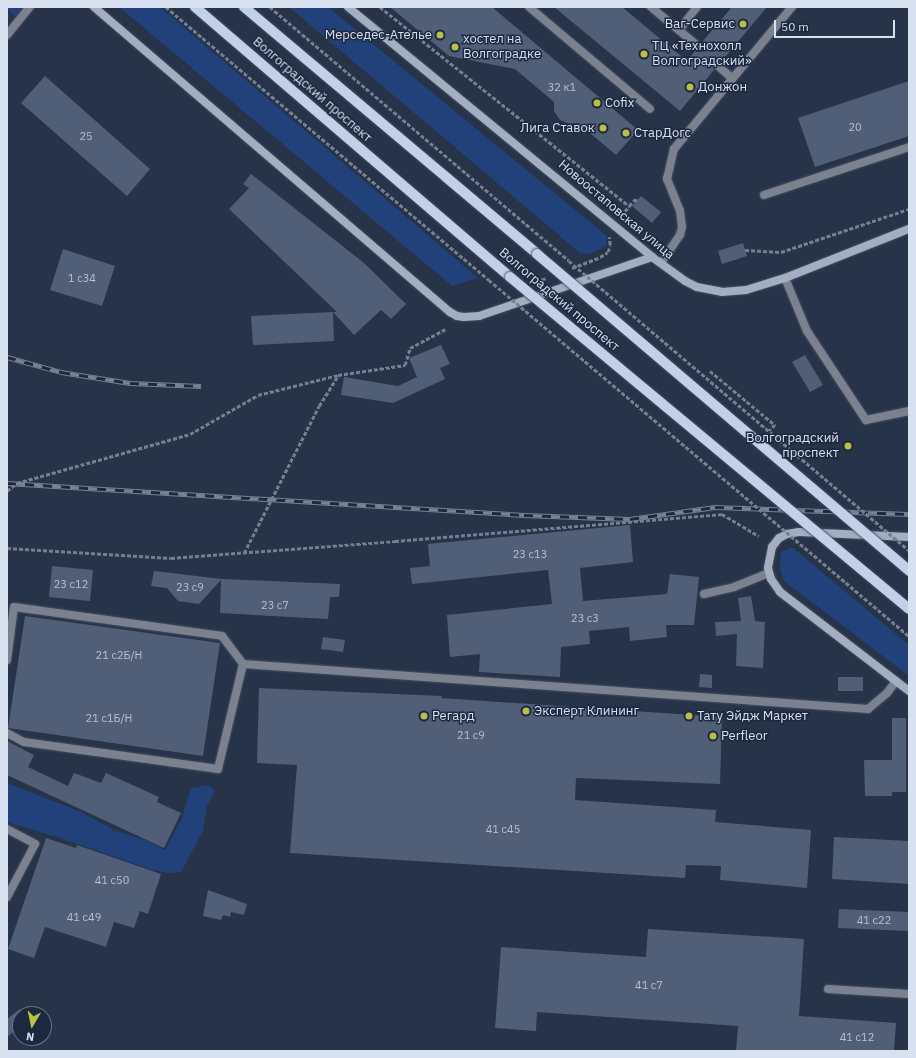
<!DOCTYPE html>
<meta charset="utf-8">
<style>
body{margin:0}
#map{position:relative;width:916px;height:1058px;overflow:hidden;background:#263349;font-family:"IBM Plex Sans",sans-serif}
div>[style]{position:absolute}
.green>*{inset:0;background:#22417b}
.building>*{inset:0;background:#505e77}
.path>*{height:2.5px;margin-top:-1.25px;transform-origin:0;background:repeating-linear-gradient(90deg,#747f92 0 4px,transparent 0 6px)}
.roads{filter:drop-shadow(0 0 1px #424f64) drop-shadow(0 0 1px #424f64)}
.lane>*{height:8px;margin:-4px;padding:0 4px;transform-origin:4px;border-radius:4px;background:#7b818e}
.secondary>*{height:8px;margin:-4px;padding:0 4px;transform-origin:4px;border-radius:4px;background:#a3aec1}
.primary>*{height:10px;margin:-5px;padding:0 5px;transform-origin:5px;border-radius:5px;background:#c2d0e9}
.rail>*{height:4.5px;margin-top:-2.25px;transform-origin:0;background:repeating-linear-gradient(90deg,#1c283f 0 9px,#778294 0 18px);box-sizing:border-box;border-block:1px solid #778294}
.path-bridge>*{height:2.5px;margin-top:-1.25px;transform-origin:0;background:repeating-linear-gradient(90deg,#747f92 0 4px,transparent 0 6px)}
.bridges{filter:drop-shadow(0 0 1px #424f64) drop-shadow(0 0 1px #424f64)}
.primary-bridge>*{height:10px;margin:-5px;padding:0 5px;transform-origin:5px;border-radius:5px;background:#c2d0e9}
.dots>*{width:11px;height:11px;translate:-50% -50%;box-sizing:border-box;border:2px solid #1c283f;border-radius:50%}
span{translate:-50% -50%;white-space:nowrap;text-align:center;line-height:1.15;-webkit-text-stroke:3px #1c283f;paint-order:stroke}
.number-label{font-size:11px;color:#b6c0d1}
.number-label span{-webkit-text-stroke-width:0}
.poi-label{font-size:13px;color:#d8e1ef}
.right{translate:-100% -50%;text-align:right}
.left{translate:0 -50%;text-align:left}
.street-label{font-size:13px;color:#d8e1ef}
.frame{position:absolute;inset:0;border:8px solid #d8e1ef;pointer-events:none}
.north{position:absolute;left:12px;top:1006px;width:40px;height:40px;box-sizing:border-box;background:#1c283f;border:1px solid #677285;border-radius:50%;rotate:189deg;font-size:11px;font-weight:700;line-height:16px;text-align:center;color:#d8e1ef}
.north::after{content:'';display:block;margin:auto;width:14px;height:18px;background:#bac045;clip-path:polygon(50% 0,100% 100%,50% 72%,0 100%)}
.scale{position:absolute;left:774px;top:20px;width:121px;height:18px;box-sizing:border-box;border:2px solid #d8e1ef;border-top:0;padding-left:5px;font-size:12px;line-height:14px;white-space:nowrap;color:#d8e1ef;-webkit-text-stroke:3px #1c283f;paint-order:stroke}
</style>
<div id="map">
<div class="green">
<div style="clip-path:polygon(7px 7px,25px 7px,16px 17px,7px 9px)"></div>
<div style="clip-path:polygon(119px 7px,160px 7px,478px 278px,452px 286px)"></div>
<div style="clip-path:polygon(289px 7px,328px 7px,607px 236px,606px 246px,590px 254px,580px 253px)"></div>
<div style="clip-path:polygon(792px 547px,909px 645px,909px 676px,784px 581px,780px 568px,781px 552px)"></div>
<div style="clip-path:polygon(7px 783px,81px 812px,114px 830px,145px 840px,165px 850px,181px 821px,191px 788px,208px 785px,215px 791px,207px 806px,203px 831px,181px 872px,170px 873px,153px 870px,57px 837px,7px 822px)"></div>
</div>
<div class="building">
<div style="clip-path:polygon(390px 7px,492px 7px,638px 130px,616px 155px,578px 123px,570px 124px,560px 120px,554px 111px,554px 102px,515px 69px,449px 56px)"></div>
<div style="clip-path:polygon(554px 7px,622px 7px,687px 61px,695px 51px,698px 52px,703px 51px,704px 48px,702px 42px,732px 7px,767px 7px,721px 62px,717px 61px,714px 63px,714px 70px,680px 111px)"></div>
<div style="clip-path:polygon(45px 76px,150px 169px,127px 196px,21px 103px)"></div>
<div style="clip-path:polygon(909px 81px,909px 136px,815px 167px,798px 118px)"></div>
<div style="clip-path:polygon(251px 174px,364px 263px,406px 304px,391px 319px,381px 310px,354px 335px,333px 312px,337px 312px,229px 209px,249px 188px,243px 184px)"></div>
<div style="clip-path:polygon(641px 196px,661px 212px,652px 223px,632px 206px)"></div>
<div style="clip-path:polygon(743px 243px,747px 256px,722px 264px,718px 251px)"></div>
<div style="clip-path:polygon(63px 249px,115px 266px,102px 306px,50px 290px)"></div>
<div style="clip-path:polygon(333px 312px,334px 341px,253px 345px,251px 316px)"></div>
<div style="clip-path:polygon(441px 345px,450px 364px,440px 368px,445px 379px,393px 403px,341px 395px,344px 377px,398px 386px,417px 377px,409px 358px)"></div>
<div style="clip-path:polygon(805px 355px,823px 385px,810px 392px,792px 362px)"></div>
<div style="clip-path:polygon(630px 525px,633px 562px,580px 568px,583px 601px,667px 594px,670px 574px,699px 577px,694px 625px,666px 625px,667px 637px,630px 641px,629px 627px,589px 631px,590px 644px,561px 647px,560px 677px,479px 672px,480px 654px,450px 657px,447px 615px,552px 604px,548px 570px,412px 584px,410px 568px,430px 566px,428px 544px)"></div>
<div style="clip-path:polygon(52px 566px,93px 570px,90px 601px,49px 597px)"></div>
<div style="clip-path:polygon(154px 571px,222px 579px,340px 584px,339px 597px,330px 597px,328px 619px,220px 613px,221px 580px,199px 604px,178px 601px,167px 588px,151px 586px)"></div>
<div style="clip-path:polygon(751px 596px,755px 621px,765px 622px,763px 668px,736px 666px,737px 634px,716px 636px,715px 622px,741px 621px,738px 598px)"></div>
<div style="clip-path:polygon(25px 616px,220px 643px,203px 756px,8px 728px)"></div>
<div style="clip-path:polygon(323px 637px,345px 640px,343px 652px,321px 649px)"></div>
<div style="clip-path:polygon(700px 674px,712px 675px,712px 688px,699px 687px)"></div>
<div style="clip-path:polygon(838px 677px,863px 677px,863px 691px,838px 691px)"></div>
<div style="clip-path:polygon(259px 688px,442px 696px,441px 698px,722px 717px,720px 784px,576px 778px,575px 800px,716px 810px,715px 822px,811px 830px,807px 888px,720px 880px,721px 866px,686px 865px,685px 878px,290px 853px,297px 765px,257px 763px)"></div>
<div style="clip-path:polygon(892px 718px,906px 718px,906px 792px,892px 792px,892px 796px,865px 796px,864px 760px,892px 760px)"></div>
<div style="clip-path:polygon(7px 741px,34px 755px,28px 767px,68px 786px,74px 773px,101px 783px,106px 773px,159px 797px,157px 802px,181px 813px,164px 848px,7px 775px)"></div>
<div style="clip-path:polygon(834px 837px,909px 841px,909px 884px,832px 879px)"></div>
<div style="clip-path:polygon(46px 838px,76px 848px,77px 845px,161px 874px,148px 914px,140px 911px,134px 928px,114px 922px,106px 947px,45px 927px,34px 958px,8px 949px)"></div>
<div style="clip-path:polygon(208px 890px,247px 904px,244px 915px,231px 912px,230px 917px,223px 915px,221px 920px,203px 916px)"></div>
<div style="clip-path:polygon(839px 909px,909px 912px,909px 931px,838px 928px)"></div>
<div style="clip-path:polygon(648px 929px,804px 939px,799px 1016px,896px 1023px,894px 1051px,736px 1051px,738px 1026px,537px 1012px,536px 1031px,495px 1028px,501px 947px,646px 957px)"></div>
<div style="clip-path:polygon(20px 1009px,20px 1027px,7px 1037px,7px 1019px)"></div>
</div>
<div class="path">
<div style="left:166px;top:7px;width:423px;rotate:40.2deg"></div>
<div style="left:270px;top:7px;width:392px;rotate:40.3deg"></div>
<div style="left:380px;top:7px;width:319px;rotate:38.6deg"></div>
<div style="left:629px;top:206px;width:9px;rotate:-49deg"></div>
<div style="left:635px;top:199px;width:3px;rotate:45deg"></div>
<div style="left:621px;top:216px;width:13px;rotate:-51deg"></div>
<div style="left:745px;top:250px;width:36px;rotate:3deg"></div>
<div style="left:781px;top:252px;width:135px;rotate:-18.6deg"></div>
<div style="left:572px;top:268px;width:30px;rotate:-21deg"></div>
<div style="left:600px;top:257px;width:9px;rotate:-32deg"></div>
<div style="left:608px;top:252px;width:7px;rotate:-74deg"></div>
<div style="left:610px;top:245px;width:8px;rotate:-97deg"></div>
<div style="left:536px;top:282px;width:11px;rotate:-22deg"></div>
<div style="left:710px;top:371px;width:85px;rotate:39.7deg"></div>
<div style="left:775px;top:425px;width:8px;rotate:135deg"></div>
<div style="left:7px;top:491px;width:13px;rotate:-39deg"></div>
<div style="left:17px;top:483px;width:180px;rotate:-15.8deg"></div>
<div style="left:190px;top:434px;width:78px;rotate:-29.8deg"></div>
<div style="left:258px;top:395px;width:82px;rotate:-14deg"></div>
<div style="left:338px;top:375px;width:68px;rotate:-8.5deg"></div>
<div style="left:405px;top:365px;width:18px;rotate:-74deg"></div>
<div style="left:410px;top:348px;width:40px;rotate:-28deg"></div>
<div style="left:7px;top:548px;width:164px;rotate:3.5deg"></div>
<div style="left:171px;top:558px;width:225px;rotate:-4.3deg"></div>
<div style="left:395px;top:541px;width:328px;rotate:-4.7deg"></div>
<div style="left:722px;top:514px;width:43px;rotate:30.7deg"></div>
<div style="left:244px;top:553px;width:165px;rotate:-63deg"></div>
<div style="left:319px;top:406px;width:36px;rotate:-58deg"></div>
</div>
<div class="roads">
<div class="lane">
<div style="left:529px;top:7px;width:158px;rotate:40.1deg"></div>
<div style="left:651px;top:7px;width:62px;rotate:39.8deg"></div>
<div style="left:679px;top:30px;width:29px;rotate:-52deg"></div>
<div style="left:7px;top:35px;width:36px;rotate:-51deg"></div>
<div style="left:718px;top:66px;width:18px;rotate:41deg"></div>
<div style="left:764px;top:195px;width:153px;rotate:-18.3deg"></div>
<div style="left:661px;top:263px;width:34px;rotate:-56deg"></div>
<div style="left:680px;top:235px;width:8px;rotate:-76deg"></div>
<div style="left:682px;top:227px;width:16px;rotate:-97deg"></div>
<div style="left:680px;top:211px;width:35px;rotate:-112deg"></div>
<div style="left:667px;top:179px;width:31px;rotate:-77deg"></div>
<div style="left:674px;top:149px;width:185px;rotate:-50.3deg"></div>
<div style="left:785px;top:278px;width:57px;rotate:67.5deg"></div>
<div style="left:807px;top:331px;width:107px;rotate:56.5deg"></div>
<div style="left:866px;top:420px;width:44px;rotate:-11.8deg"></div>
<div style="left:704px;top:594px;width:31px;rotate:-13deg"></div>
<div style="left:734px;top:587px;width:38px;rotate:-22deg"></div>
<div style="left:7px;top:660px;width:53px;rotate:-82.5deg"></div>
<div style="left:14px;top:607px;width:210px;rotate:7.9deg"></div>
<div style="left:222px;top:636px;width:35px;rotate:53deg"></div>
<div style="left:243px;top:664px;width:627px;rotate:4.12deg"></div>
<div style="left:868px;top:709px;width:25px;rotate:-40deg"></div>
<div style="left:887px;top:693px;width:15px;rotate:-53deg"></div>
<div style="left:7px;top:733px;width:19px;rotate:28deg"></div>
<div style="left:24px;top:742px;width:196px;rotate:7.9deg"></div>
<div style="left:218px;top:769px;width:108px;rotate:-76.6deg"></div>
<div style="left:7px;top:829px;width:32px;rotate:28deg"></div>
<div style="left:35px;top:844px;width:60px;rotate:117.8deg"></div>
<div style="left:828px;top:989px;width:81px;rotate:3.5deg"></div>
</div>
<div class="secondary">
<div style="left:94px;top:7px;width:469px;rotate:40.6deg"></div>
<div style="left:450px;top:312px;width:8px;rotate:30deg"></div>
<div style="left:457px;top:316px;width:7px;rotate:8deg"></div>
<div style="left:464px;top:317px;width:15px;rotate:-4deg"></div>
<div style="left:479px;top:316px;width:183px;rotate:-18.8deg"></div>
<div style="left:348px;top:7px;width:394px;rotate:39.4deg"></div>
<div style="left:652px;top:257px;width:41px;rotate:36deg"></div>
<div style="left:685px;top:281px;width:13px;rotate:27deg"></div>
<div style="left:697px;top:287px;width:25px;rotate:11deg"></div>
<div style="left:722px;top:292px;width:24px;rotate:-5deg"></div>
<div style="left:746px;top:290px;width:41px;rotate:-17.1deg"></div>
<div style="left:785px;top:278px;width:133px;rotate:-21.6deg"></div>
<div style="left:909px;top:537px;width:110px;rotate:-177.4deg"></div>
<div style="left:799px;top:532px;width:12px;rotate:171deg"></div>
<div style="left:787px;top:534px;width:9px;rotate:153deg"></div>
<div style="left:779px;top:538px;width:11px;rotate:128deg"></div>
<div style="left:772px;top:547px;width:21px;rotate:101deg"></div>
<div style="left:768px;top:568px;width:11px;rotate:75deg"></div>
<div style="left:771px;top:579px;width:16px;rotate:55deg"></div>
<div style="left:780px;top:592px;width:163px;rotate:37.5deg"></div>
</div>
<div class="primary">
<div style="left:195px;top:7px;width:415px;rotate:40.6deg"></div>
<div style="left:244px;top:7px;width:383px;rotate:40.1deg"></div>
</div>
</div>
<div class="rail">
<div style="left:7px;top:357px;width:56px;rotate:15.5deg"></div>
<div style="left:61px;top:372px;width:70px;rotate:9.1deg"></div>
<div style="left:130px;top:383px;width:71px;rotate:2.4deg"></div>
<div style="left:7px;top:483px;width:518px;rotate:3.54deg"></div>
<div style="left:524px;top:515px;width:106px;rotate:2.2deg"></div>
<div style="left:630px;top:519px;width:86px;rotate:-8deg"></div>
<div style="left:715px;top:507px;width:194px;rotate:2.1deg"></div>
</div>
<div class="path-bridge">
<div style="left:569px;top:261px;width:446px;rotate:40.4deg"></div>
<div style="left:489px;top:280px;width:551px;rotate:40.29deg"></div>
</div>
<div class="bridges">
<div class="primary-bridge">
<div style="left:537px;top:254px;width:489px;rotate:40.4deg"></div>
<div style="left:510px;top:277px;width:519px;rotate:39.76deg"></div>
</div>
</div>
<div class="dots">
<div style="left:743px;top:24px;background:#bac045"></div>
<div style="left:440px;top:35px;background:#bac045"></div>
<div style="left:455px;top:47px;background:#bac045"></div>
<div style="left:644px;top:54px;background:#bac045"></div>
<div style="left:690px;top:87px;background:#bac045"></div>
<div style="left:597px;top:103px;background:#bac045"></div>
<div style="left:603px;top:128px;background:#bac045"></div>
<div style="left:626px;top:133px;background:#bac045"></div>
<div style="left:848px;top:446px;background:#bac045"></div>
<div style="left:526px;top:711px;background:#bac045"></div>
<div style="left:424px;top:716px;background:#bac045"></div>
<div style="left:689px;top:716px;background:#bac045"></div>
<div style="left:713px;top:736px;background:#bac045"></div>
</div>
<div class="number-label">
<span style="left:562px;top:87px">32 к1</span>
<span style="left:855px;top:127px">20</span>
<span style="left:86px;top:136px">25</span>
<span style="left:82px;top:278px">1 с34</span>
<span style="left:530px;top:554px">23 с13</span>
<span style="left:71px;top:584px">23 c12</span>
<span style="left:190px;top:587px">23 с9</span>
<span style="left:275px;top:605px">23 с7</span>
<span style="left:585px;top:618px">23 с3</span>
<span style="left:119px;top:655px">21 с2Б/Н</span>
<span style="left:109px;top:718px">21 с1Б/Н</span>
<span style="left:471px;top:735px">21 с9</span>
<span style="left:503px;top:829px">41 c45</span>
<span style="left:112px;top:880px">41 с50</span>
<span style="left:84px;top:917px">41 с49</span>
<span style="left:874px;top:920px">41 с22</span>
<span style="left:649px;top:985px">41 с7</span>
<span style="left:857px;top:1037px">41 с12</span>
</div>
<div class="poi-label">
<span class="right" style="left:735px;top:24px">Ваг-Сервис</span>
<span class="right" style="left:432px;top:35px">Мерседес-Ателье</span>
<span class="left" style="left:463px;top:47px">хостел на<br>Волгоградке</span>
<span class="left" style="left:652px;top:54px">ТЦ «Технохолл<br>Волгоградский»</span>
<span class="left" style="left:698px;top:87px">Донжон</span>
<span class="left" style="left:605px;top:103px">Cofix</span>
<span class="right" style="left:595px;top:128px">Лига Ставок</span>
<span class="left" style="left:634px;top:133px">СтарДогс</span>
<span class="right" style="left:839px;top:446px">Волгоградский<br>проспект</span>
<span class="left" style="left:534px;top:711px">Эксперт Клининг</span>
<span class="left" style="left:432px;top:716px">Регард</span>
<span class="left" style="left:697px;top:716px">Тату Эйдж Маркет</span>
<span class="left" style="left:721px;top:736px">Perfleor</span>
</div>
<div class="street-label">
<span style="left:312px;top:90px;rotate:41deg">Волгоградский проспект</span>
<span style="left:616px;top:210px;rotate:40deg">Новоостаповская улица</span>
<span style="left:559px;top:300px;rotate:40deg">Волгоградский проспект</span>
</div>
<div class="frame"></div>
<div class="north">N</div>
<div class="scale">50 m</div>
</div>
